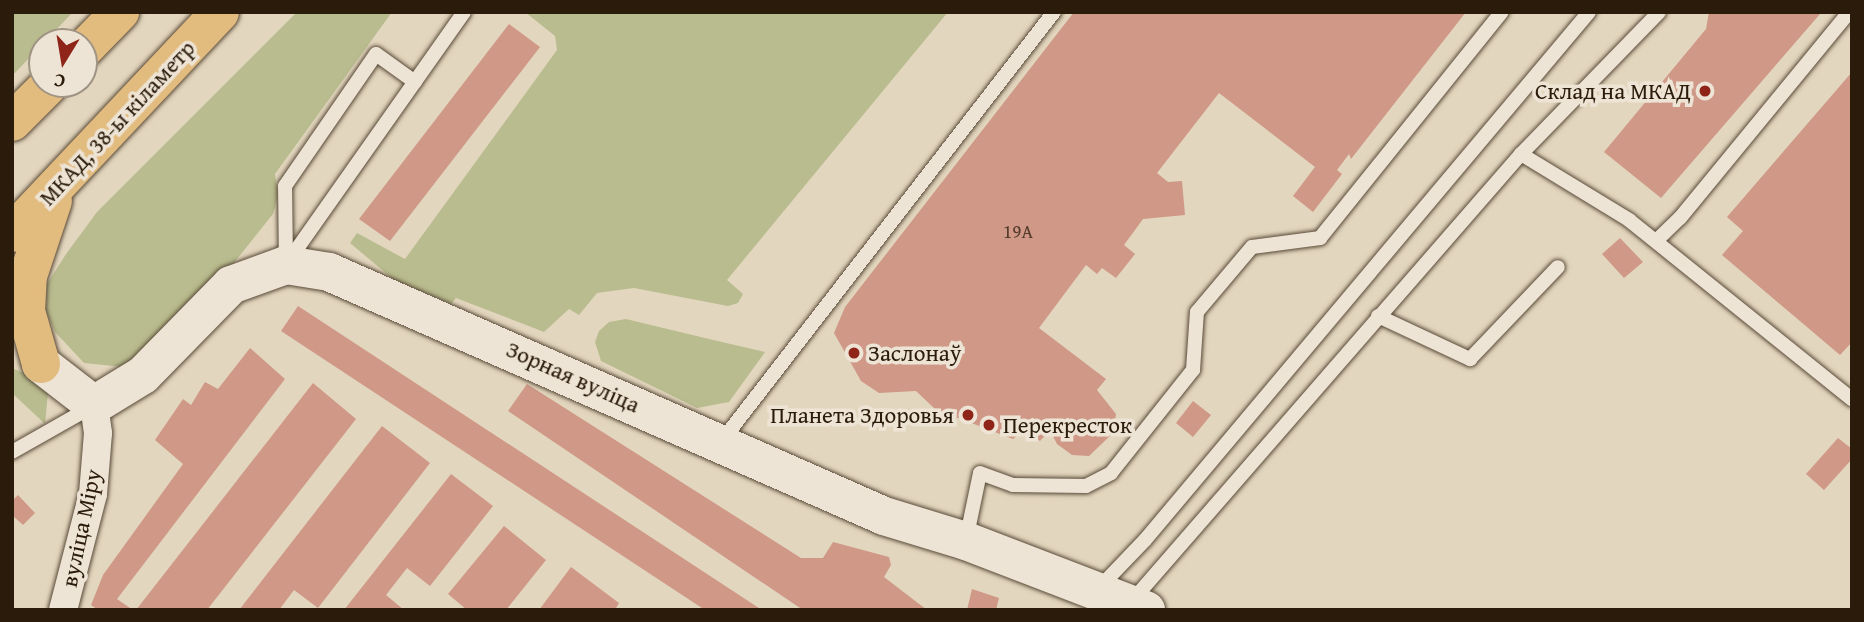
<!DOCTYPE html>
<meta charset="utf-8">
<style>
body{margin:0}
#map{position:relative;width:1864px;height:622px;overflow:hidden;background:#e3d6be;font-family:"Gentium Book Plus",serif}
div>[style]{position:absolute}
.green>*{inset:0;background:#b9bc8e}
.building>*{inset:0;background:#cf9887}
.roads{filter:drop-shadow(0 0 2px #594a38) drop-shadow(0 0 2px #594a38)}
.lane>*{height:14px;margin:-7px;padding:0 7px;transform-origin:7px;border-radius:7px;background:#ede4d5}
.street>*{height:28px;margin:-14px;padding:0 14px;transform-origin:14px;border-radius:14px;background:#ede4d5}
.secondary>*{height:38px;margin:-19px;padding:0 19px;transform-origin:19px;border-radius:19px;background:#ede4d5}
.highway>*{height:38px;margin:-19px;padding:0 19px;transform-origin:19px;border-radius:19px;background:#e2bb7f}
.dots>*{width:19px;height:19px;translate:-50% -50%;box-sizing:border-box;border:4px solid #ede4d5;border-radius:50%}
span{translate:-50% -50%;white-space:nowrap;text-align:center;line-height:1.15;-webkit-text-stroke:7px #ede4d5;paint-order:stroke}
.number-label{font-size:19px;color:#543a2a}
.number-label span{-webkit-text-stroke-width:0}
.poi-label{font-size:23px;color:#2b1b0b}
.right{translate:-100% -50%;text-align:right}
.left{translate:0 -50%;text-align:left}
.street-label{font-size:23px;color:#2b1b0b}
.frame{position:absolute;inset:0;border:14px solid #2b1b0b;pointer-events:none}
.north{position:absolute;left:28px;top:28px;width:70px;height:70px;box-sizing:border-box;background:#ede4d5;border:2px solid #9f9484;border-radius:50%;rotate:191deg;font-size:19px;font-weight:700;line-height:28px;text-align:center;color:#2b1b0b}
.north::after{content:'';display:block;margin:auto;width:24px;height:32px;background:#8f2418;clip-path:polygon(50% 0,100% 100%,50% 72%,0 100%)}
</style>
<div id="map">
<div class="green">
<div style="clip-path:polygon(12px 12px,73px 12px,12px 76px)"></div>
<div style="clip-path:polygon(297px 12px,392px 12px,275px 174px,278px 196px,273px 214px,217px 284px,124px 367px,84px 363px,55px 332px,46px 311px,47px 284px,66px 254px,97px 212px)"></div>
<div style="clip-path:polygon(525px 12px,948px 12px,727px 280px,743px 294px,738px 303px,728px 306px,634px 288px,597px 293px,579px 315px,569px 309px,544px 332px,456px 298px,451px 304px,394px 280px,350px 243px,357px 233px,405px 259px,557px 50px,555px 36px)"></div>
<div style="clip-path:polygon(626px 319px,709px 339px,765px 352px,729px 402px,697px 408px,601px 361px,595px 342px,599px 331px,609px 322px)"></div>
<div style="clip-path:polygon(12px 368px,37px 379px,48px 392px,45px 424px,12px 393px)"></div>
</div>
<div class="building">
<div style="clip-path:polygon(1074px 12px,1466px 12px,1351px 159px,1349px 154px,1337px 170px,1342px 174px,1313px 212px,1293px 196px,1315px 167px,1219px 93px,1157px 173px,1168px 182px,1182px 181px,1185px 215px,1143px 219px,1124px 245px,1135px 254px,1116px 278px,1102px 268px,1097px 274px,1086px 265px,1039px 328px,1106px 379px,1097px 390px,1116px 414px,1113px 433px,1089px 456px,1072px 455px,1057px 444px,1050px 430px,1040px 441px,1023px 430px,1013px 439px,935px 409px,916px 391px,879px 393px,861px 381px,834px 333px,845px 307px)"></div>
<div style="clip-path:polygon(1709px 12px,1820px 14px,1661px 198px,1604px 152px,1706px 29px)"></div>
<div style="clip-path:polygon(509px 24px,540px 47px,390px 241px,359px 219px)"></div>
<div style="clip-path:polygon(1852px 72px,1852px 342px,1840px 355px,1722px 255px,1743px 231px,1727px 217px)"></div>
<div style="clip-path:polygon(1620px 238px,1643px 262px,1624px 278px,1602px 254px)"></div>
<div style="clip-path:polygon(298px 306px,762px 610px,705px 610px,281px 331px)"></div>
<div style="clip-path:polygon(250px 348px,285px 379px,117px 599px,133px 610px,98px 610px,91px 605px,103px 575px,183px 464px,155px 440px,183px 399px,191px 405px,205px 382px,218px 389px)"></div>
<div style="clip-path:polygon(313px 383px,356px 419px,207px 610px,136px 610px)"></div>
<div style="clip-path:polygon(527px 384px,801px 558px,823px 558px,833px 542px,889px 557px,891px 565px,884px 577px,927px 610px,803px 610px,508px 411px)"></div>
<div style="clip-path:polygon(1193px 401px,1211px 415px,1193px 437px,1176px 423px)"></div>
<div style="clip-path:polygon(382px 426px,430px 463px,318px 608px,294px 590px,279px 610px,239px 610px)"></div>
<div style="clip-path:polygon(1838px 438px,1852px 449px,1852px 459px,1824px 490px,1806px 474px)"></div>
<div style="clip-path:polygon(451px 474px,493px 506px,430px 586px,407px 568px,386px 595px,404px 610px,344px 610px)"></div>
<div style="clip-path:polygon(18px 495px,35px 513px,23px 525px,12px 515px,12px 501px)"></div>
<div style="clip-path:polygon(504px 526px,546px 560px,506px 610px,467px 610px,448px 594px)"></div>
<div style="clip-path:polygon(571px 567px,619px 603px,615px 610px,539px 610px)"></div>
<div style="clip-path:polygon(972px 589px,999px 598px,996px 610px,967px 610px)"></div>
</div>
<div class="roads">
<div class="lane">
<div style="left:1521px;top:154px;width:127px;rotate:31.4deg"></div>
<div style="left:1629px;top:220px;width:286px;rotate:38.8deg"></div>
<div style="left:1656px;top:241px;width:33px;rotate:-44deg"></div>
<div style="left:1680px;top:218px;width:266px;rotate:-50.6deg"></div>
<div style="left:287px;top:263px;width:307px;rotate:-54.8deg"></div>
<div style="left:286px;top:264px;width:78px;rotate:-90.7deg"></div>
<div style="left:285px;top:186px;width:160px;rotate:-55.4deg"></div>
<div style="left:376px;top:54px;width:48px;rotate:35.7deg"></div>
<div style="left:1378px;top:316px;width:102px;rotate:25.1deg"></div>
<div style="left:1470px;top:359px;width:127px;rotate:-46.3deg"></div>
<div style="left:721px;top:442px;width:544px;rotate:-52.25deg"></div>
<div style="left:12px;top:452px;width:93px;rotate:-29.6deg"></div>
<div style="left:966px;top:540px;width:68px;rotate:-78.2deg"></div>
<div style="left:980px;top:473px;width:35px;rotate:20deg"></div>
<div style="left:1013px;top:485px;width:73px;rotate:0.8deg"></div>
<div style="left:1086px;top:486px;width:28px;rotate:-27deg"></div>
<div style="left:1111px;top:473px;width:132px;rotate:-51.5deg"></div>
<div style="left:1193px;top:370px;width:58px;rotate:-86.1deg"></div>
<div style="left:1197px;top:312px;width:85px;rotate:-49.8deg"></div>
<div style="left:1252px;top:247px;width:69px;rotate:-7.5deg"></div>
<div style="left:1320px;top:238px;width:290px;rotate:-51.2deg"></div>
<div style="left:1098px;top:589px;width:68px;rotate:-46.2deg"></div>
<div style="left:1145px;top:540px;width:690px;rotate:-49.94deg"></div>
<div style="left:1131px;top:602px;width:594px;rotate:-48.96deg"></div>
<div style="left:1521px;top:154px;width:198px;rotate:-45.8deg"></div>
</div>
<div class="street">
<div style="left:63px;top:610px;width:120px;rotate:-75.5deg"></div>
<div style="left:93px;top:494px;width:61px;rotate:-85.3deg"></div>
<div style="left:98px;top:433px;width:28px;rotate:-98deg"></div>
</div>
<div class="secondary">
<div style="left:41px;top:364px;width:67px;rotate:37.7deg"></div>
<div style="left:94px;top:405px;width:57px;rotate:-31.5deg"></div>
<div style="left:143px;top:375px;width:126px;rotate:-45.6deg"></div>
<div style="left:231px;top:285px;width:59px;rotate:-20deg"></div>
<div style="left:286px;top:265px;width:44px;rotate:9.2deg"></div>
<div style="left:329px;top:272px;width:606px;rotate:23.73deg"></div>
<div style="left:884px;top:516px;width:86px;rotate:17deg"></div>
<div style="left:966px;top:541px;width:193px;rotate:21deg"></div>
</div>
<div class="highway">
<div style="left:84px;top:49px;width:52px;rotate:-45.8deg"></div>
<div style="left:12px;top:122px;width:54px;rotate:-45deg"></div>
<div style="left:12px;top:233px;width:303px;rotate:-46.7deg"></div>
<div style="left:41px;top:364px;width:55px;rotate:-105.8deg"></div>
<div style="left:26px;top:311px;width:35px;rotate:-87deg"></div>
<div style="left:28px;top:276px;width:79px;rotate:-71.6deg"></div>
</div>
</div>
<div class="dots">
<div style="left:1705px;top:91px;background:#8f2418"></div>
<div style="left:854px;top:353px;background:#8f2418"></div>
<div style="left:968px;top:415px;background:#8f2418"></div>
<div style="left:989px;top:425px;background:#8f2418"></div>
</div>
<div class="number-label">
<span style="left:1018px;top:232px">19А</span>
</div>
<div class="poi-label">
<span class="right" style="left:1691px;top:91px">Склад на МКАД</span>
<span class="left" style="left:868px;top:353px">Заслонаў</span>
<span class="right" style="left:954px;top:415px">Планета Здоровья</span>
<span class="left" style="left:1003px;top:425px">Перекресток</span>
</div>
<div class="street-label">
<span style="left:117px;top:123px;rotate:-47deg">МКАД, 38-ы кіламетр</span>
<span style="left:573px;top:377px;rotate:24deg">Зорная вуліца</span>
<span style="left:81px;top:528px;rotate:-78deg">вуліца Міру</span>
</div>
<div class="frame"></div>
<div class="north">С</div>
</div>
